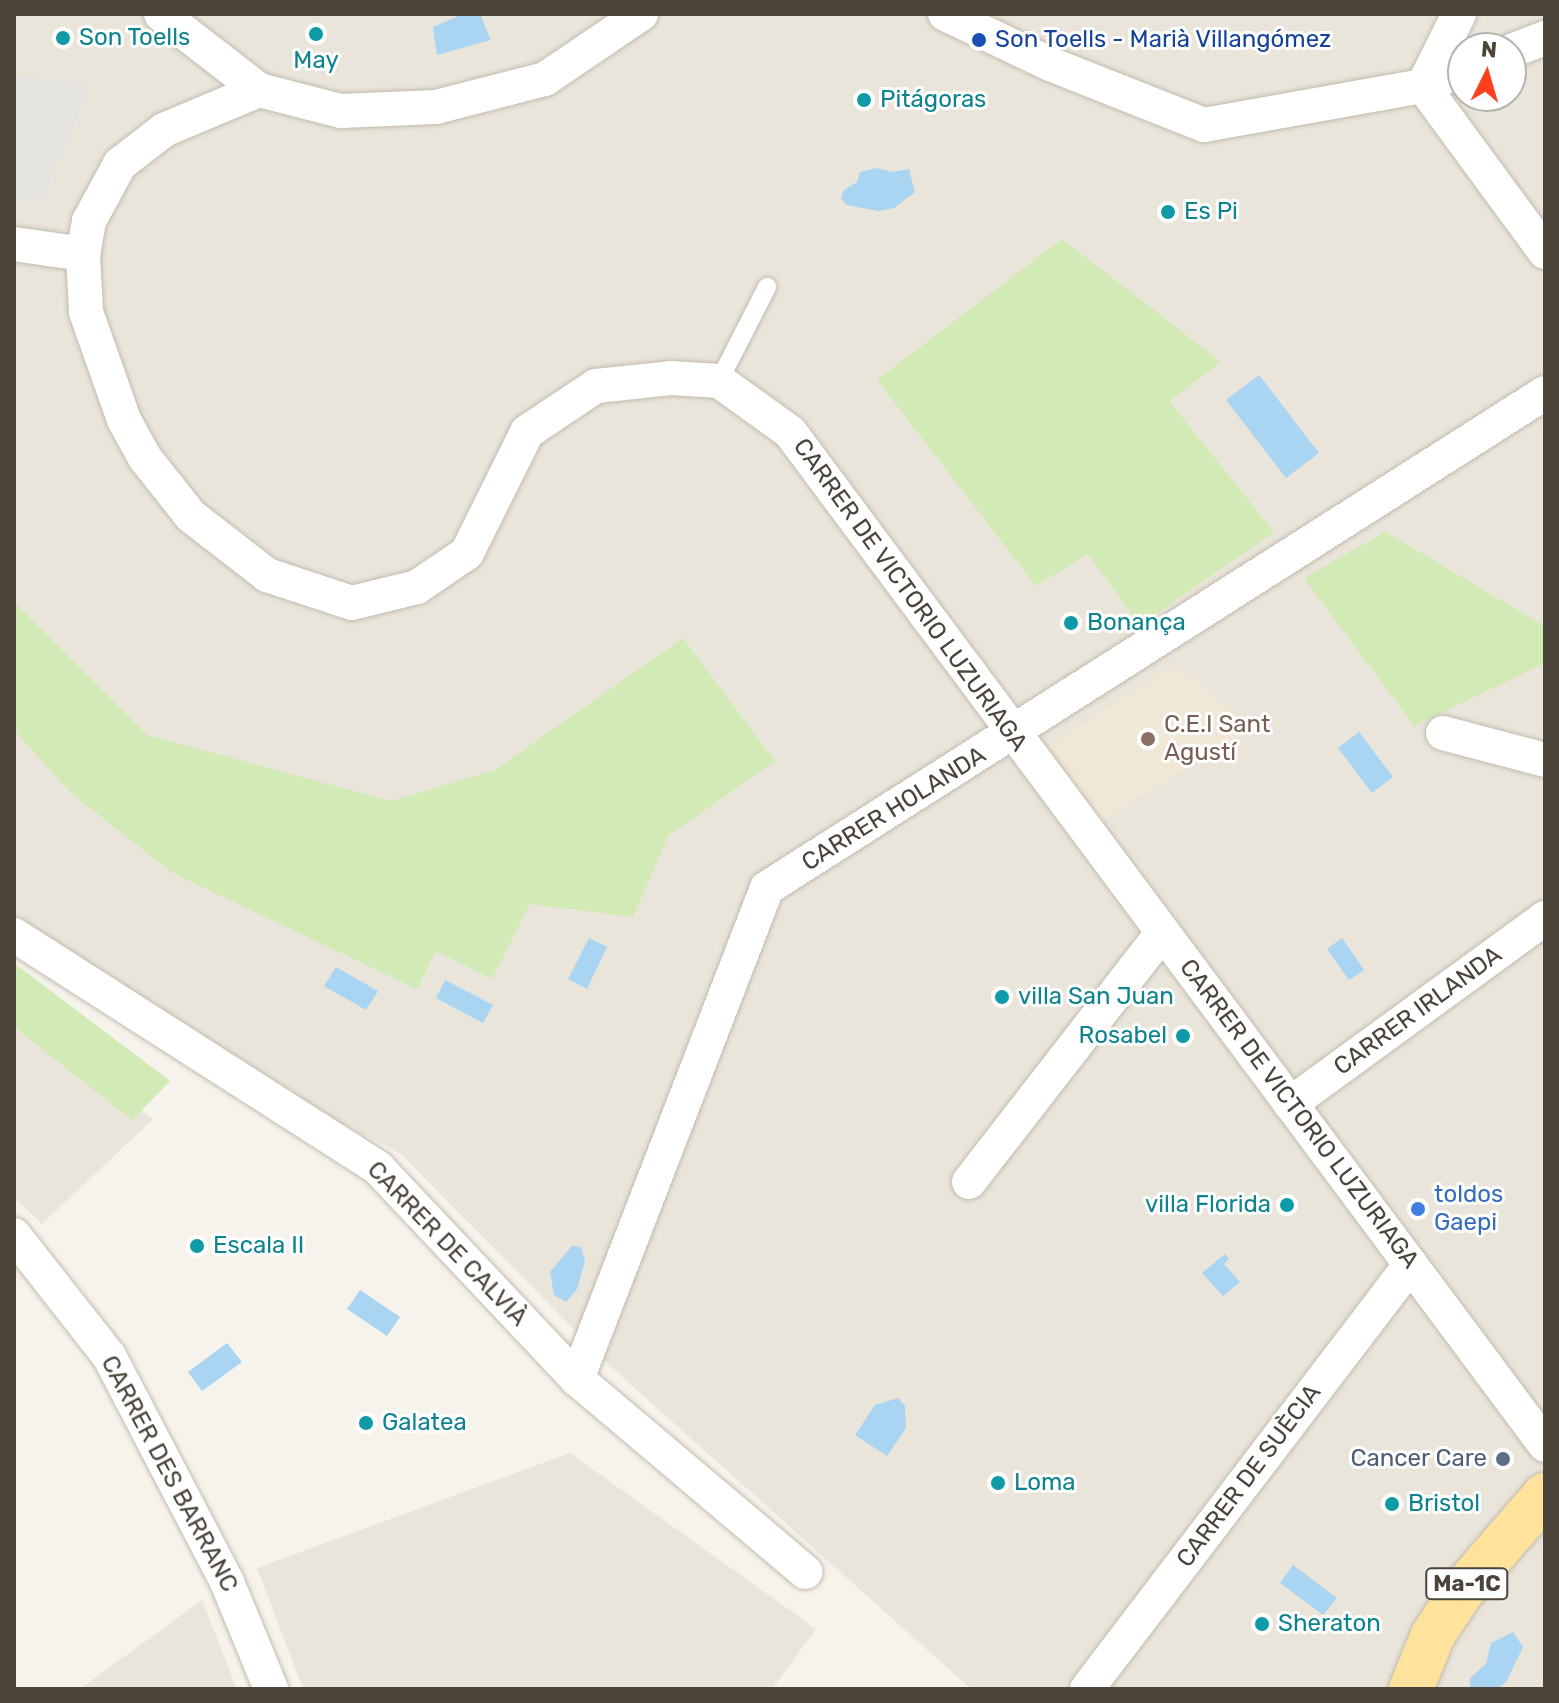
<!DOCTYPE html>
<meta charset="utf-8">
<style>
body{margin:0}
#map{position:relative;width:1559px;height:1703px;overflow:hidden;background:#f6f3ec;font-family:Rubik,sans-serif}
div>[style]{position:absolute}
.residential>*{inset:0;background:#eae5da}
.education>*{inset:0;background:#efe8d6}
.green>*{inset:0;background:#d2eab5}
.parking>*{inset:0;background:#e5e3e0}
.water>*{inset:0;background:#a9d4f2}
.roads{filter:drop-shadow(0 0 2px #c2bbae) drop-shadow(0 0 2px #c2bbae)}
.lane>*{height:18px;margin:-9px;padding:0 9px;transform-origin:9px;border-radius:9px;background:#fff}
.street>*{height:34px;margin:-17px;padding:0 17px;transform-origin:17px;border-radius:17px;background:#fff}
.primary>*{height:44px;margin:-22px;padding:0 22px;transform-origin:22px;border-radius:22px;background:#ffe39c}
.dots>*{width:22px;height:22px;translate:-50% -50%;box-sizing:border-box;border:4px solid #fff;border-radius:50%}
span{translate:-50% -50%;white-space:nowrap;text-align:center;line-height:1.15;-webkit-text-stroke:6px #fff;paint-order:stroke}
.shield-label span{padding:2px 6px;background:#fff;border:2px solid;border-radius:6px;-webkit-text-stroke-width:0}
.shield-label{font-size:22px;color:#4b4439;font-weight:700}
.culture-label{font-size:24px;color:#0d838f}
.left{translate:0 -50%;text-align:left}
.right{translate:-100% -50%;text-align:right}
.transit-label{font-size:24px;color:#164399}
.street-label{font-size:24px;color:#4b4439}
.education-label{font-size:24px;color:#785e54}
.shop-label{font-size:24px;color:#366cbe}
.service-label{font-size:24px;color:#4e5e75}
.frame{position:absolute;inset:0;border:16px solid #4b4439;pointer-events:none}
.north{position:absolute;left:1447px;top:32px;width:80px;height:80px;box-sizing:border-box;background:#fff;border:2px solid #b7b4b0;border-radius:50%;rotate:5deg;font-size:22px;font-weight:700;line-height:32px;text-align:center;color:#4b4439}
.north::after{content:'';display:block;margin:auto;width:28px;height:36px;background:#fc3f1d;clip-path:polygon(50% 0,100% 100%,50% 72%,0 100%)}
</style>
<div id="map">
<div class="residential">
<div style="clip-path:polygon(evenodd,14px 14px,1545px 14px,1545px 1689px,971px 1689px,611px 1367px,401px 1154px,14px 954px,14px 14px,1463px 48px,1511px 48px,1511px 96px,1463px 96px,1463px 48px)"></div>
<div style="clip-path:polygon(14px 1010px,153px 1119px,42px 1224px,14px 1197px)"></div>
<div style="clip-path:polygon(570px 1453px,816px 1629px,772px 1689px,303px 1689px,257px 1568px)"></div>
<div style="clip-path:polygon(202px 1600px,237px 1689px,80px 1689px)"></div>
</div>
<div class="education">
<div style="clip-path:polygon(1175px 665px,1251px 729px,1098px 822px,1045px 749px)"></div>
</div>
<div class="green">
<div style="clip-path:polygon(1062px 239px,1221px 362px,1169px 401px,1274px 532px,1140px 625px,1088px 554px,1036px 586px,877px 380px)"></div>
<div style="clip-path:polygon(1385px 532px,1545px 626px,1545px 663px,1414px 726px,1304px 578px)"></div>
<div style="clip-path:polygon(14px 602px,147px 735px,391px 801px,495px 770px,683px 638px,775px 761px,668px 836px,633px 917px,530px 904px,492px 979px,436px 951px,417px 989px,171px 872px,71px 793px,14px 730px)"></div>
<div style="clip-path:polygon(14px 963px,170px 1081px,132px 1120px,14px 1027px)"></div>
</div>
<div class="parking">
<div style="clip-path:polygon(14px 75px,91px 85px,41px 201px,14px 198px)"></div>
</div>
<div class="water">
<div style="clip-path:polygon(463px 14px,480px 14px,491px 40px,437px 55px,433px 27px)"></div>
<div style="clip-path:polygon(877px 168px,892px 172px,909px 169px,915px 192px,894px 208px,879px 211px,847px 205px,841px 199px,843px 191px,857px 182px,860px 172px)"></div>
<div style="clip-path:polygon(1259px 375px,1319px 453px,1286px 478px,1226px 400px)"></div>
<div style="clip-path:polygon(1359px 732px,1393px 777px,1372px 793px,1338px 748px)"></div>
<div style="clip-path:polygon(589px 938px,607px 947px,587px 989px,568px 979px)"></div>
<div style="clip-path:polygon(1342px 938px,1364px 970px,1349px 980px,1327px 949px)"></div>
<div style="clip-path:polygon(336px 967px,378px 991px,366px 1010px,324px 986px)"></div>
<div style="clip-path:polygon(445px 980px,493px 1005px,483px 1023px,436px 998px)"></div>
<div style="clip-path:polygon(572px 1246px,581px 1247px,585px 1261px,577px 1289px,566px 1302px,554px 1295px,550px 1272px)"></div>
<div style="clip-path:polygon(1225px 1254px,1229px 1259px,1224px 1264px,1240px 1282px,1223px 1296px,1202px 1273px)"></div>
<div style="clip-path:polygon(360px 1290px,400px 1317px,387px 1336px,347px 1309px)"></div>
<div style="clip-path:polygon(227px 1343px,242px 1362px,202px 1391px,188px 1372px)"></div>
<div style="clip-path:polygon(898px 1398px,905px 1406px,906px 1428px,887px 1456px,855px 1435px,875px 1405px)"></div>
<div style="clip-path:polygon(1293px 1565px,1337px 1598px,1323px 1615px,1280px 1583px)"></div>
<div style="clip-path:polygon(1513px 1632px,1523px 1647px,1506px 1682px,1497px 1689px,1470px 1689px,1470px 1678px,1486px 1664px,1491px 1643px)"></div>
</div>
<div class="roads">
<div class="lane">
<div style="left:719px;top:381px;width:106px;rotate:-62.9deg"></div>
</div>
<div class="street">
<div style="left:161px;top:14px;width:124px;rotate:37.8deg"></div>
<div style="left:259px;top:90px;width:85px;rotate:14.4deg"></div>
<div style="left:341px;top:111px;width:95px;rotate:-2.4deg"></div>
<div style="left:436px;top:107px;width:113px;rotate:-14.4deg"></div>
<div style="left:545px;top:79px;width:116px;rotate:-34.1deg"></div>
<div style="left:945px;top:14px;width:116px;rotate:25.5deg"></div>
<div style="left:1050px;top:64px;width:166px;rotate:21.6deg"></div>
<div style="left:1204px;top:125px;width:222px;rotate:-10.1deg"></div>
<div style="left:1423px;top:86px;width:206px;rotate:53.7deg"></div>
<div style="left:1511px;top:51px;width:36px;rotate:-21deg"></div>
<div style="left:1423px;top:86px;width:80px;rotate:-63.4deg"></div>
<div style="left:1423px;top:86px;width:43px;rotate:-21.8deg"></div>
<div style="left:259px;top:90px;width:103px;rotate:157.2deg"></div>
<div style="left:164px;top:130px;width:56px;rotate:142.3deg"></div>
<div style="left:120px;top:164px;width:65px;rotate:118.5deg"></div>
<div style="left:89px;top:221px;width:34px;rotate:100deg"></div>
<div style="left:83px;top:254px;width:58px;rotate:87deg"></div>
<div style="left:86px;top:312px;width:114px;rotate:70.6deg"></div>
<div style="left:124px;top:420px;width:43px;rotate:61.1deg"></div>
<div style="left:145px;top:458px;width:74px;rotate:51.6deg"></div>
<div style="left:191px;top:516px;width:96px;rotate:37.8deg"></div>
<div style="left:267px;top:575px;width:89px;rotate:18.2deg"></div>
<div style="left:352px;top:603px;width:67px;rotate:-13.8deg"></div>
<div style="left:417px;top:587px;width:60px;rotate:-34.2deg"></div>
<div style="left:467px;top:553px;width:135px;rotate:-63.6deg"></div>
<div style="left:527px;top:432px;width:83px;rotate:-33.7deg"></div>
<div style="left:596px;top:386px;width:75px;rotate:-6.1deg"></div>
<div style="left:671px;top:378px;width:48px;rotate:3.6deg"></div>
<div style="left:719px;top:381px;width:87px;rotate:35.7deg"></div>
<div style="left:790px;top:432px;width:1263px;rotate:53.3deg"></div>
<div style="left:14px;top:244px;width:70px;rotate:8.2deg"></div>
<div style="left:1443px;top:733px;width:106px;rotate:14.8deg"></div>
<div style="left:14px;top:935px;width:432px;rotate:32.6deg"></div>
<div style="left:378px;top:1168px;width:290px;rotate:46.7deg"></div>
<div style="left:577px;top:1379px;width:299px;rotate:40.2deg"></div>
<div style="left:1290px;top:1104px;width:316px;rotate:-36.1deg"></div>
<div style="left:969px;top:1182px;width:316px;rotate:-52.2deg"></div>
<div style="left:14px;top:1235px;width:154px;rotate:51.9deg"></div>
<div style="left:109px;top:1356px;width:255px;rotate:62.4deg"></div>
<div style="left:227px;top:1582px;width:116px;rotate:67.6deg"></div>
<div style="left:577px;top:1379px;width:526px;rotate:-68.85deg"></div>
<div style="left:767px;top:888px;width:922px;rotate:-32.47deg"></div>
<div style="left:1087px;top:1689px;width:534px;rotate:-52.68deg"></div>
</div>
<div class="primary">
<div style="left:1411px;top:1689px;width:58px;rotate:-67.8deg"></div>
<div style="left:1433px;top:1635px;width:53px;rotate:-56.6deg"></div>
<div style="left:1462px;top:1591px;width:127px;rotate:-49.2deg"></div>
</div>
</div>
<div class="dots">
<div style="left:316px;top:34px;background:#0f9aa8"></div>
<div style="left:63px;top:38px;background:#0f9aa8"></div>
<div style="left:979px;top:40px;background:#1a4fb4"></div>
<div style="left:864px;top:100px;background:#0f9aa8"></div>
<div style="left:1168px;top:212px;background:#0f9aa8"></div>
<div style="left:1071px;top:623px;background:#0f9aa8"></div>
<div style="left:1148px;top:739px;background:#8d6e63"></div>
<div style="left:1002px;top:997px;background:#0f9aa8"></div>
<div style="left:1183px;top:1036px;background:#0f9aa8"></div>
<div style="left:1287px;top:1205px;background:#0f9aa8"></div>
<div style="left:1418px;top:1209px;background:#3f7fe0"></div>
<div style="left:197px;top:1246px;background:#0f9aa8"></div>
<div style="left:366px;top:1423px;background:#0f9aa8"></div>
<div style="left:1503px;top:1459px;background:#5c6f8a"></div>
<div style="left:998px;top:1483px;background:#0f9aa8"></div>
<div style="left:1392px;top:1504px;background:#0f9aa8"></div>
<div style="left:1262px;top:1624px;background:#0f9aa8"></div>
</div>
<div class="shield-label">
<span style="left:1467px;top:1584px">Ma-1C</span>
</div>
<div class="culture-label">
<span class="left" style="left:79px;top:38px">Son Toells</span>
<span style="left:316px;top:61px">May</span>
<span class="left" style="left:880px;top:100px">Pitágoras</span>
<span class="left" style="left:1184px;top:212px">Es Pi</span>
<span class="left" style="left:1087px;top:623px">Bonança</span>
<span class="left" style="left:1018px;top:997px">villa San Juan</span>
<span class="right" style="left:1167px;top:1036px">Rosabel</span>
<span class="right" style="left:1271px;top:1205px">villa Florida</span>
<span class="left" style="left:213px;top:1246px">Escala II</span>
<span class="left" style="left:382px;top:1423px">Galatea</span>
<span class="left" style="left:1014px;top:1483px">Loma</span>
<span class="left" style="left:1408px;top:1504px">Bristol</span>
<span class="left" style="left:1278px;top:1624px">Sheraton</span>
</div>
<div class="transit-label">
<span class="left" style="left:995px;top:40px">Son Toells - Marià Villangómez</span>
</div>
<div class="street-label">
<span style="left:910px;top:595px;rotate:54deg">CARRER DE VICTORIO LUZURIAGA</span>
<span style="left:894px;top:809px;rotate:-32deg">CARRER HOLANDA</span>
<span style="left:1418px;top:1011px;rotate:-36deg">CARRER IRLANDA</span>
<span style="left:1299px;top:1114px;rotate:53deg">CARRER DE VICTORIO LUZURIAGA</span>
<span style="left:447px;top:1244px;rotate:46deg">CARRER DE CALVIÀ</span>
<span style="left:169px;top:1474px;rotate:62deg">CARRER DES BARRANC</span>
<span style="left:1249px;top:1476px;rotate:-53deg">CARRER DE SUÈCIA</span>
</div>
<div class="education-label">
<span class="left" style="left:1164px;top:739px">C.E.I Sant<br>Agustí</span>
</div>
<div class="shop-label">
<span class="left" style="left:1434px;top:1209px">toldos<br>Gaepi</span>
</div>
<div class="service-label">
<span class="right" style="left:1487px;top:1459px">Cancer Care</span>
</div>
<div class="frame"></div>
<div class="north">N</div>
</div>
